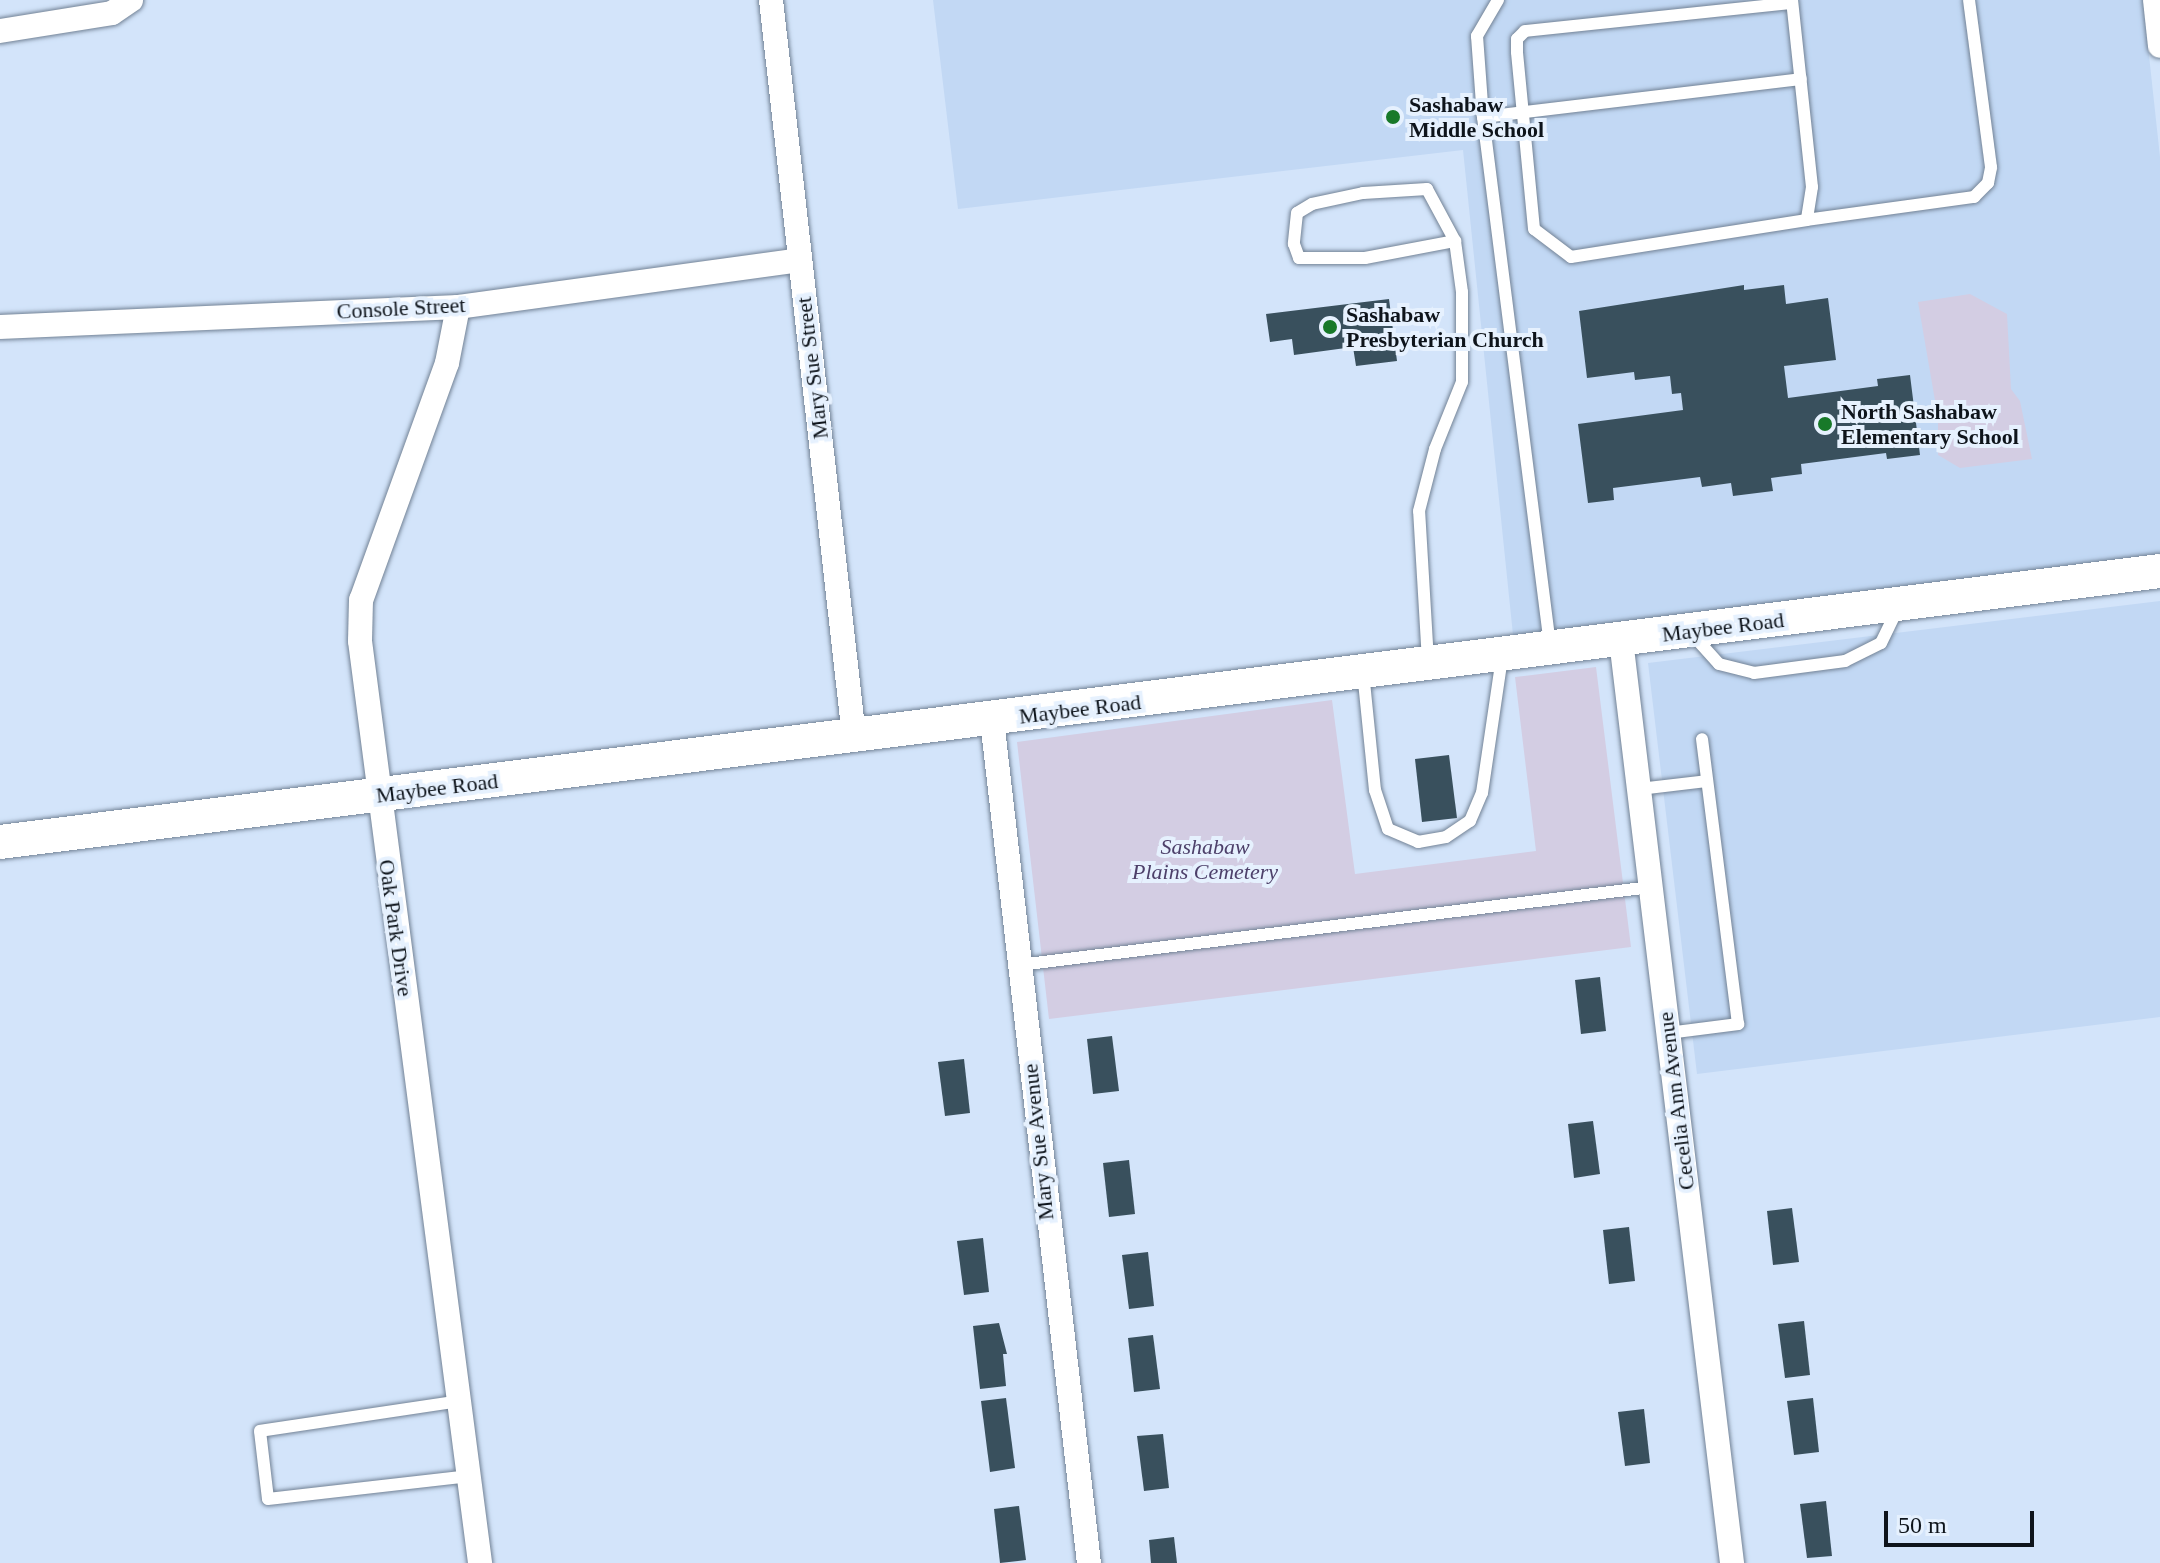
<!DOCTYPE html>
<style>
body{margin:0}
#map{position:relative;width:2160px;height:1563px;overflow:hidden;background:#d3e4fa;font-family:"Times New Roman",serif}
div>[style]{position:absolute}
.built>*{inset:0;background:#c2d8f4}
.green>*{inset:0;background:#d3cde3}
.building>*{inset:0;background:#39505d}
.roads{filter:drop-shadow(0 0 2px #728295) drop-shadow(0 0 2px #728295)}
.lane>*{height:12px;margin:-6px;padding:0 6px;transform-origin:6px;border-radius:6px;background:#fff}
.street>*{height:24px;margin:-12px;padding:0 12px;transform-origin:12px;border-radius:12px;background:#fff}
.secondary>*{height:34px;margin:-17px;padding:0 17px;transform-origin:17px;border-radius:17px;background:#fff}
.dots>*{width:22px;height:22px;translate:-50% -50%;box-sizing:border-box;border:4px solid #e6f1fe;border-radius:50%}
span{translate:-50% -50%;white-space:nowrap;text-align:center;line-height:1.15;-webkit-text-stroke:8px #e6f1fe;paint-order:stroke}
.poi-label{font-size:22px;color:#0e141b;font-weight:700}
.left{translate:0 -50%;text-align:left}
.street-label{font-size:22px;color:#0e141b}
.park-label{font-size:22px;color:#4d406a;font-style:italic}
.scale{position:absolute;left:1884px;top:1511px;width:150px;height:36px;box-sizing:border-box;border:4px solid #0e141b;border-top:0;padding-left:10px;font-size:24px;line-height:28px;white-space:nowrap;color:#0e141b;-webkit-text-stroke:6px #e6f1fe;paint-order:stroke}
</style>
<div id="map">
<div class="built">
<div style="clip-path:polygon(933px 0,2143px 0,2160px 157px,2160px 555px,1513px 635px,1463px 150px,958px 209px)"></div>
<div style="clip-path:polygon(2160px 601px,2160px 1017px,1697px 1074px,1648px 663px)"></div>
</div>
<div class="green">
<div style="clip-path:polygon(1970px 294px,2007px 314px,2011px 389px,2020px 401px,2032px 459px,1960px 468px,1938px 455px,1938px 418px,1918px 302px)"></div>
<div style="clip-path:polygon(1596px 667px,1631px 947px,1049px 1019px,1017px 742px,1332px 700px,1355px 874px,1536px 851px,1515px 677px)"></div>
</div>
<div class="building">
<div style="clip-path:polygon(1744px 285px,1744px 290px,1784px 285px,1786px 304px,1828px 298px,1836px 360px,1784px 366px,1788px 398px,1878px 386px,1877px 379px,1910px 375px,1920px 455px,1887px 459px,1886px 453px,1801px 464px,1802px 474px,1771px 478px,1773px 491px,1733px 496px,1731px 483px,1702px 487px,1700px 477px,1613px 488px,1614px 500px,1588px 503px,1578px 424px,1683px 410px,1681px 393px,1672px 394px,1670px 376px,1635px 380px,1634px 372px,1587px 378px,1579px 311px)"></div>
<div style="clip-path:polygon(1389px 299px,1397px 361px,1356px 366px,1353px 347px,1294px 355px,1292px 339px,1270px 342px,1266px 314px)"></div>
<div style="clip-path:polygon(1449px 755px,1457px 818px,1422px 822px,1415px 759px)"></div>
<div style="clip-path:polygon(1600px 977px,1606px 1031px,1581px 1034px,1575px 980px)"></div>
<div style="clip-path:polygon(1112px 1036px,1119px 1091px,1093px 1094px,1087px 1039px)"></div>
<div style="clip-path:polygon(964px 1059px,970px 1113px,945px 1116px,938px 1062px)"></div>
<div style="clip-path:polygon(1593px 1121px,1600px 1174px,1574px 1178px,1568px 1124px)"></div>
<div style="clip-path:polygon(1129px 1160px,1135px 1214px,1109px 1217px,1103px 1163px)"></div>
<div style="clip-path:polygon(1792px 1208px,1799px 1262px,1773px 1265px,1767px 1211px)"></div>
<div style="clip-path:polygon(1629px 1227px,1635px 1281px,1609px 1284px,1603px 1230px)"></div>
<div style="clip-path:polygon(983px 1238px,989px 1292px,964px 1295px,957px 1241px)"></div>
<div style="clip-path:polygon(1148px 1252px,1154px 1306px,1129px 1309px,1122px 1255px)"></div>
<div style="clip-path:polygon(1804px 1321px,1810px 1375px,1785px 1378px,1778px 1324px)"></div>
<div style="clip-path:polygon(999px 1323px,1007px 1354px,1003px 1354px,1006px 1386px,980px 1389px,973px 1326px)"></div>
<div style="clip-path:polygon(1153px 1335px,1160px 1389px,1134px 1392px,1128px 1338px)"></div>
<div style="clip-path:polygon(1006px 1398px,1015px 1468px,990px 1472px,981px 1401px)"></div>
<div style="clip-path:polygon(1813px 1398px,1819px 1452px,1794px 1455px,1787px 1401px)"></div>
<div style="clip-path:polygon(1644px 1409px,1650px 1463px,1625px 1466px,1618px 1412px)"></div>
<div style="clip-path:polygon(1163px 1434px,1169px 1488px,1144px 1491px,1137px 1436px)"></div>
<div style="clip-path:polygon(1826px 1501px,1832px 1556px,1807px 1558px,1800px 1504px)"></div>
<div style="clip-path:polygon(1019px 1506px,1026px 1560px,1000px 1563px,994px 1509px)"></div>
<div style="clip-path:polygon(1174px 1537px,1177px 1563px,1151px 1563px,1149px 1540px)"></div>
</div>
<div class="roads">
<div class="lane">
<div style="left:1498px;top:0;width:42px;rotate:120.3deg"></div>
<div style="left:1477px;top:36px;width:81px;rotate:85.8deg"></div>
<div style="left:1483px;top:117px;width:532px;rotate:82.77deg"></div>
<div style="left:1792px;top:0;width:188px;rotate:83.9deg"></div>
<div style="left:1812px;top:187px;width:33px;rotate:99deg"></div>
<div style="left:1807px;top:220px;width:239px;rotate:171.1deg"></div>
<div style="left:1571px;top:257px;width:46px;rotate:-142.9deg"></div>
<div style="left:1534px;top:229px;width:178px;rotate:-95.5deg"></div>
<div style="left:1517px;top:52px;width:13px;rotate:-90deg"></div>
<div style="left:1517px;top:39px;width:11px;rotate:-45deg"></div>
<div style="left:1525px;top:31px;width:268px;rotate:-6deg"></div>
<div style="left:1483px;top:117px;width:320px;rotate:-6.8deg"></div>
<div style="left:1806px;top:220px;width:170px;rotate:-7.8deg"></div>
<div style="left:1974px;top:197px;width:20px;rotate:-45deg"></div>
<div style="left:1988px;top:183px;width:16px;rotate:-79deg"></div>
<div style="left:1991px;top:167px;width:168px;rotate:-97.5deg"></div>
<div style="left:1692px;top:634px;width:40px;rotate:48deg"></div>
<div style="left:1719px;top:664px;width:36px;rotate:14deg"></div>
<div style="left:1754px;top:673px;width:92px;rotate:-7.5deg"></div>
<div style="left:1845px;top:661px;width:40px;rotate:-26.6deg"></div>
<div style="left:1881px;top:643px;width:37px;rotate:-64deg"></div>
<div style="left:1428px;top:661px;width:150px;rotate:-93.4deg"></div>
<div style="left:1419px;top:511px;width:64px;rotate:-75.5deg"></div>
<div style="left:1435px;top:449px;width:72px;rotate:-68.1deg"></div>
<div style="left:1462px;top:382px;width:90px;rotate:-90deg"></div>
<div style="left:1462px;top:292px;width:51px;rotate:-97.8deg"></div>
<div style="left:1455px;top:241px;width:59px;rotate:-118.3deg"></div>
<div style="left:1427px;top:189px;width:64px;rotate:176.4deg"></div>
<div style="left:1363px;top:193px;width:52px;rotate:167.8deg"></div>
<div style="left:1312px;top:204px;width:17px;rotate:149deg"></div>
<div style="left:1297px;top:213px;width:31px;rotate:96deg"></div>
<div style="left:1294px;top:244px;width:15px;rotate:70deg"></div>
<div style="left:1299px;top:258px;width:66px"></div>
<div style="left:1365px;top:258px;width:92px;rotate:-10.7deg"></div>
<div style="left:1363px;top:672px;width:119px;rotate:84.2deg"></div>
<div style="left:1375px;top:790px;width:41px;rotate:71.6deg"></div>
<div style="left:1388px;top:829px;width:33px;rotate:23deg"></div>
<div style="left:1418px;top:842px;width:28px;rotate:-10deg"></div>
<div style="left:1446px;top:837px;width:29px;rotate:-34deg"></div>
<div style="left:1470px;top:821px;width:30px;rotate:-67deg"></div>
<div style="left:1482px;top:793px;width:137px;rotate:-81.6deg"></div>
<div style="left:1639px;top:789px;width:68px;rotate:-6.7deg"></div>
<div style="left:1019px;top:965px;width:637px;rotate:-7.04deg"></div>
<div style="left:1668px;top:1033px;width:71px;rotate:-7.3deg"></div>
<div style="left:1738px;top:1024px;width:287px;rotate:-97.2deg"></div>
<div style="left:460px;top:1401px;width:202px;rotate:171.5deg"></div>
<div style="left:260px;top:1431px;width:68px;rotate:83.3deg"></div>
<div style="left:268px;top:1499px;width:203px;rotate:-6.5deg"></div>
</div>
<div class="street">
<div style="left:771px;top:0;width:742px;rotate:83.57deg"></div>
<div style="left:2155px;top:0;width:46px;rotate:83.8deg"></div>
<div style="left:0;top:31px;width:113px;rotate:-9.1deg"></div>
<div style="left:112px;top:13px;width:23px;rotate:-34deg"></div>
<div style="left:458px;top:307px;width:57px;rotate:101.1deg"></div>
<div style="left:447px;top:363px;width:252px;rotate:109.9deg"></div>
<div style="left:361px;top:600px;width:41px;rotate:91.4deg"></div>
<div style="left:360px;top:641px;width:930px;rotate:82.58deg"></div>
<div style="left:0;top:327px;width:458px;rotate:-2.5deg"></div>
<div style="left:458px;top:307px;width:344px;rotate:-7.8deg"></div>
<div style="left:1621px;top:640px;width:930px;rotate:83.14deg"></div>
<div style="left:992px;top:720px;width:849px;rotate:83.44deg"></div>
</div>
<div class="secondary">
<div style="left:0;top:842px;width:2177px;rotate:-7.15deg"></div>
</div>
</div>
<div class="dots">
<div style="left:1393px;top:117px;background:#187929"></div>
<div style="left:1330px;top:327px;background:#187929"></div>
<div style="left:1825px;top:424px;background:#187929"></div>
</div>
<div class="poi-label">
<span class="left" style="left:1409px;top:117px">Sashabaw<br>Middle School</span>
<span class="left" style="left:1346px;top:327px">Sashabaw<br>Presbyterian Church</span>
<span class="left" style="left:1841px;top:424px">North Sashabaw<br>Elementary School</span>
</div>
<div class="street-label">
<span style="left:401px;top:308px;rotate:-3deg">Console Street</span>
<span style="left:812px;top:368px;rotate:-97deg">Mary Sue Street</span>
<span style="left:1723px;top:627px;rotate:-7deg">Maybee Road</span>
<span style="left:1080px;top:709px;rotate:-7deg">Maybee Road</span>
<span style="left:437px;top:788px;rotate:-7deg">Maybee Road</span>
<span style="left:396px;top:928px;rotate:82deg">Oak Park Drive</span>
<span style="left:1676px;top:1101px;rotate:-97deg">Cecelia Ann Avenue</span>
<span style="left:1038px;top:1142px;rotate:-96deg">Mary Sue Avenue</span>
</div>
<div class="park-label">
<span style="left:1205px;top:859px">Sashabaw<br>Plains Cemetery</span>
</div>
<div class="scale">50 m</div>
</div>
